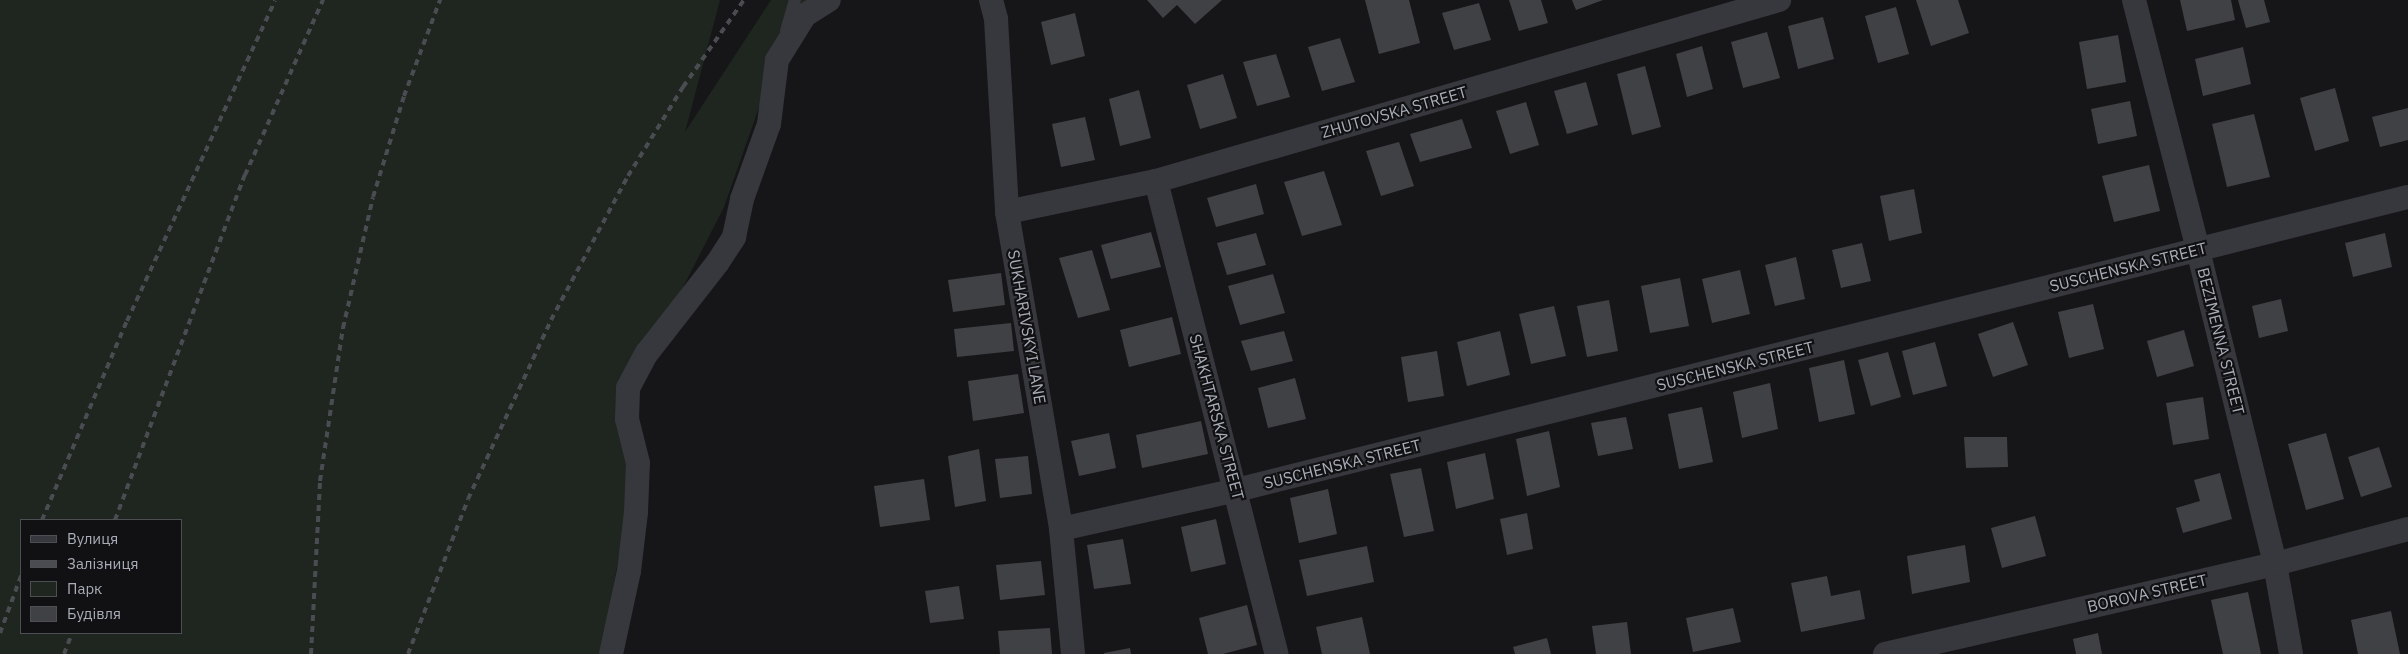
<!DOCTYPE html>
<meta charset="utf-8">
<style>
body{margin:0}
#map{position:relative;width:2408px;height:654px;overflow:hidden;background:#161618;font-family:"IBM Plex Sans",sans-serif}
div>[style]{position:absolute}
.green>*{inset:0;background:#1e261f}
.building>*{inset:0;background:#404145}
.service>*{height:12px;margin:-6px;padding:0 6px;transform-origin:6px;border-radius:6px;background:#37383d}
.minor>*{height:24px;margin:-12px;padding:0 12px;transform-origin:12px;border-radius:12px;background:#37383d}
.rail>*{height:4px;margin-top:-2px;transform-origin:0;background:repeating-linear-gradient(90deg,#4a4c52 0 6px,transparent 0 11px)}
span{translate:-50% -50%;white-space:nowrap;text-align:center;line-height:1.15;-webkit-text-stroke:4.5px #111113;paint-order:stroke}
.street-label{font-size:16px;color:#a8adb8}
.legend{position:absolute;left:20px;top:519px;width:162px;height:115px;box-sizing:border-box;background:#111113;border:1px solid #4d4f55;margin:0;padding:6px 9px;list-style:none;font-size:15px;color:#a8adb8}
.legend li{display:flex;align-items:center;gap:10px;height:25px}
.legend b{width:25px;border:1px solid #4d4f55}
</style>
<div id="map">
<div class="green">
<div style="clip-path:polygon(evenodd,0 0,720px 0,685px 132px,771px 0,818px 0,787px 28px,724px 207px,655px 342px,631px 383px,632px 485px,601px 654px,0 654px,0 0,21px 520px,181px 520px,181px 633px,21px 633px,21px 520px)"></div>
</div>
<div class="building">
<div style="clip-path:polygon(1147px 0,1222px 0,1195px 24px,1177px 5px,1163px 18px)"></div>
<div style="clip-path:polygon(1365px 0,1409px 0,1420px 43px,1379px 54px)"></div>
<div style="clip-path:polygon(1509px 0,1541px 0,1548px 23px,1519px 31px)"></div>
<div style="clip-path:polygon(1572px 0,1603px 0,1576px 10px)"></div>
<div style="clip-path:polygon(1916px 0,1958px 0,1969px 33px,1931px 46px)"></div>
<div style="clip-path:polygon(2180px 0,2231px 0,2235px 20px,2187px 31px)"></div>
<div style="clip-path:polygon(2238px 0,2264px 0,2270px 22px,2246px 28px)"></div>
<div style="clip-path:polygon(1479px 3px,1491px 40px,1454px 50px,1442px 13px)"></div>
<div style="clip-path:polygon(1896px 7px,1909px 54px,1878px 63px,1865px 16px)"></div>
<div style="clip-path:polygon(1075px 13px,1085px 56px,1051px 65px,1041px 22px)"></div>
<div style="clip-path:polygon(1823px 17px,1834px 59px,1798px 69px,1788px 26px)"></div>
<div style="clip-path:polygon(1767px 32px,1780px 78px,1743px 88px,1731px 42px)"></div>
<div style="clip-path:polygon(2118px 35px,2126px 82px,2087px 89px,2079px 42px)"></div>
<div style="clip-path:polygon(1340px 38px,1355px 82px,1322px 91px,1308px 47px)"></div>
<div style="clip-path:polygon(1702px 46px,1713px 89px,1687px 97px,1676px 54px)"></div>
<div style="clip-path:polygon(2243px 47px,2251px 84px,2203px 96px,2195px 59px)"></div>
<div style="clip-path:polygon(1276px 54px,1290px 97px,1257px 106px,1243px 62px)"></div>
<div style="clip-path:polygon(1645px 66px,1661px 127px,1632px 135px,1617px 74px)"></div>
<div style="clip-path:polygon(1223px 74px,1237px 118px,1200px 129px,1187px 85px)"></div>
<div style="clip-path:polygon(1586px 82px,1598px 125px,1567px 134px,1554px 91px)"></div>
<div style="clip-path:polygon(2335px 88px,2349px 141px,2315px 151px,2300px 98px)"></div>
<div style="clip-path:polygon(1139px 90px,1151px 138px,1120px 146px,1109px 99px)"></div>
<div style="clip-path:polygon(2130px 101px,2137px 136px,2098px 144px,2091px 109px)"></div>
<div style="clip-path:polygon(1526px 102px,1539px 145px,1510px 154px,1496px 111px)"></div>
<div style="clip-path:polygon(2408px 108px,2408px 140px,2380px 147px,2372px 117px)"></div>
<div style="clip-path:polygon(2254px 114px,2270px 177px,2227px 187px,2212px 124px)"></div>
<div style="clip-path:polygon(1085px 117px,1095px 160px,1061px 167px,1052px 124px)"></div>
<div style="clip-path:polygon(1462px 119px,1472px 148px,1420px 162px,1410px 134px)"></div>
<div style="clip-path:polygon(1399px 142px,1414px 186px,1381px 196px,1366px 151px)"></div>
<div style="clip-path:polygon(2149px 165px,2160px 211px,2114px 222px,2102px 176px)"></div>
<div style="clip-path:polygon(1324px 171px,1342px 225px,1302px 236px,1284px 182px)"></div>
<div style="clip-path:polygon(1256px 184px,1264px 214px,1216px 227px,1207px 198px)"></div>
<div style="clip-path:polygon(1914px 189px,1922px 233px,1889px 241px,1880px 196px)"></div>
<div style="clip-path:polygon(1151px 232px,1161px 267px,1111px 279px,1101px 245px)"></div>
<div style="clip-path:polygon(1256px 233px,1266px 265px,1227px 275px,1217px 243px)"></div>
<div style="clip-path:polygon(2385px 233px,2392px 267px,2353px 277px,2345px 243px)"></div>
<div style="clip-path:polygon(1862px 243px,1871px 281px,1841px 288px,1832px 250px)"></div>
<div style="clip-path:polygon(1092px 250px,1110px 310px,1078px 318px,1059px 258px)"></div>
<div style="clip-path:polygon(1796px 257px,1805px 299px,1775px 306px,1765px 265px)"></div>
<div style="clip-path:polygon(1740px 270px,1750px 314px,1712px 323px,1702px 279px)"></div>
<div style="clip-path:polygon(1001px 273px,1005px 305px,953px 312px,948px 280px)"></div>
<div style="clip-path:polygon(1273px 274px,1285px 313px,1240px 325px,1228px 286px)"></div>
<div style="clip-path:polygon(1680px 278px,1689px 326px,1650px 333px,1641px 286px)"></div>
<div style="clip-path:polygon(2281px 299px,2288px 331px,2259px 338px,2252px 306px)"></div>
<div style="clip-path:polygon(1609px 300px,1618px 351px,1587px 357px,1577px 306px)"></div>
<div style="clip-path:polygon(2093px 304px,2104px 349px,2069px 358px,2058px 312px)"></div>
<div style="clip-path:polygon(1554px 306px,1566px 356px,1531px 364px,1519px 314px)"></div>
<div style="clip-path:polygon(1172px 317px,1181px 354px,1129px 367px,1120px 330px)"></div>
<div style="clip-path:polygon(2013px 322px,2028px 365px,1993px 377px,1978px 334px)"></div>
<div style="clip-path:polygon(1011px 323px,1014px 351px,957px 357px,954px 329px)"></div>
<div style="clip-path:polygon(2184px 330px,2194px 366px,2157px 377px,2147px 341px)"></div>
<div style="clip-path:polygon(1284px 331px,1293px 361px,1251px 371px,1241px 341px)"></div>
<div style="clip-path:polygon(1500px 331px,1510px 375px,1467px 386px,1457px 342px)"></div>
<div style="clip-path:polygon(1935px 342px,1947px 386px,1913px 395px,1902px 351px)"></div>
<div style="clip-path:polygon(1437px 351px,1444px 396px,1408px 402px,1401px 357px)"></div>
<div style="clip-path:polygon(1888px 352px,1901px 397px,1871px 406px,1858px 360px)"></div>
<div style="clip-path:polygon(1844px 360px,1855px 414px,1819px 422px,1809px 368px)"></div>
<div style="clip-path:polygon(1018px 374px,1024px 413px,973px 421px,968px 381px)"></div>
<div style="clip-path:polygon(1295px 378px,1306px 419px,1268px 428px,1258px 388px)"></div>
<div style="clip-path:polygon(1770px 383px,1778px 429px,1742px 438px,1733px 392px)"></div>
<div style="clip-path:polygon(2203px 397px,2209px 439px,2173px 445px,2166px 403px)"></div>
<div style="clip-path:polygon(1702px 407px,1713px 462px,1679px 469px,1668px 414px)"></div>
<div style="clip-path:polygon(1626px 417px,1633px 449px,1598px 456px,1591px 423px)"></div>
<div style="clip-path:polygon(1201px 421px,1208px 454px,1142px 468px,1136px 435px)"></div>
<div style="clip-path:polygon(1549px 431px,1560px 487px,1527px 496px,1516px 439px)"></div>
<div style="clip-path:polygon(1109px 433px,1116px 468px,1079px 476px,1071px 441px)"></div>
<div style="clip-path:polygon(2326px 433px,2344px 499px,2306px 510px,2288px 444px)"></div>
<div style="clip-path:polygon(1964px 437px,2007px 437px,2008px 467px,1966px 468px)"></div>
<div style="clip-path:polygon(2379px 447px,2392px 487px,2361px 497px,2348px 457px)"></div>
<div style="clip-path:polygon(979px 449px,986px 501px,955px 507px,948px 456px)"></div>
<div style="clip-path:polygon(1485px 453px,1494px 499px,1456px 509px,1447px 462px)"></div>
<div style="clip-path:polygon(1028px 456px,1032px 494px,1000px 498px,995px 459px)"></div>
<div style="clip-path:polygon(1421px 468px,1434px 531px,1404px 537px,1390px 474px)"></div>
<div style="clip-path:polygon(2220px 473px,2232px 519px,2183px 533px,2176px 508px,2200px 501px,2194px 480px)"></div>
<div style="clip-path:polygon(924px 479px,930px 520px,880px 527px,874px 486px)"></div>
<div style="clip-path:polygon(1328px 489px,1337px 534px,1299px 543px,1290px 498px)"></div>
<div style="clip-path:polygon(1527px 513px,1533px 549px,1507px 555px,1500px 519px)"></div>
<div style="clip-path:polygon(2035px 516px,2046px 556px,2002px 568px,1991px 528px)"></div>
<div style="clip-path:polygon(1216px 519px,1226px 564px,1191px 572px,1181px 527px)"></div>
<div style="clip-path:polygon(1123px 539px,1131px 584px,1094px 589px,1087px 545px)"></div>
<div style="clip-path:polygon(1965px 545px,1970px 582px,1912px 594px,1907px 556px)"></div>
<div style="clip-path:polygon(1367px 546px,1374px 582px,1307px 596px,1299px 560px)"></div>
<div style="clip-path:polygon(1041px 561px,1045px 595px,1000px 600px,996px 565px)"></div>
<div style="clip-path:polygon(1827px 576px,1831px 596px,1860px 590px,1865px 619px,1801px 632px,1791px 583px)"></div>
<div style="clip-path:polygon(959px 586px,964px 619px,930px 623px,925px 591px)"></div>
<div style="clip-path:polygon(2248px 592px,2261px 654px,2223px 654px,2211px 600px)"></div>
<div style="clip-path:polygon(1247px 605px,1257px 645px,1223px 654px,1208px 654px,1199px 618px)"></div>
<div style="clip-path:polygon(1733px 608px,1741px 642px,1693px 652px,1686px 618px)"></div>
<div style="clip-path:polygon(2391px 611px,2400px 654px,2358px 654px,2351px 620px)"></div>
<div style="clip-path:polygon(1362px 617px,1370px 654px,1322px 654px,1316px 627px)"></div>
<div style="clip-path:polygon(1627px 622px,1631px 654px,1596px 654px,1592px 626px)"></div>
<div style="clip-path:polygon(1050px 628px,1052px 654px,1000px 654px,998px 631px)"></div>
<div style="clip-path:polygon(2098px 633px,2102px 654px,2076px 654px,2073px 639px)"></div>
<div style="clip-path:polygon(1547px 638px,1551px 654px,1515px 654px,1513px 647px)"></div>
<div style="clip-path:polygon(1130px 648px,1131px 654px,1104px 654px,1104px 653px)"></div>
</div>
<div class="service">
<div style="left:786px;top:31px;width:32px;rotate:-74deg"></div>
</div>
<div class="minor">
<div style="left:991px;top:0;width:20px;rotate:75deg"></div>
<div style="left:996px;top:19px;width:193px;rotate:86.7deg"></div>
<div style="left:1007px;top:212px;width:322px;rotate:80.3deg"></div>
<div style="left:1061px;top:529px;width:126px;rotate:84.5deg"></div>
<div style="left:2134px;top:0;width:258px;rotate:75.6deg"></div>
<div style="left:2198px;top:250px;width:323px;rotate:76.2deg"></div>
<div style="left:2275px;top:564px;width:91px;rotate:79.9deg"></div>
<div style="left:1156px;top:181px;width:488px;rotate:75.7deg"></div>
<div style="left:1007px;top:212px;width:152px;rotate:-11.8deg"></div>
<div style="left:1156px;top:181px;width:649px;rotate:-16.2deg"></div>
<div style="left:1061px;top:529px;width:180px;rotate:-12.5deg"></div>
<div style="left:1237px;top:490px;width:1207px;rotate:-14.05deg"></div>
<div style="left:611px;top:654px;width:85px;rotate:-77.8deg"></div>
<div style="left:629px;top:571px;width:59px;rotate:-83.2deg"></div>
<div style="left:636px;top:512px;width:49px;rotate:-87.7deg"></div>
<div style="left:638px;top:463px;width:45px;rotate:-104deg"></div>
<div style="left:627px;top:419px;width:31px;rotate:-88deg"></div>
<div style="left:628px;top:388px;width:40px;rotate:-62deg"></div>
<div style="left:647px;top:353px;width:115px;rotate:-52deg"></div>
<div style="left:718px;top:262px;width:30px;rotate:-57deg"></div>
<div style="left:734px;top:237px;width:39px;rotate:-78deg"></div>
<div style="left:742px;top:199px;width:80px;rotate:-70.2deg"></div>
<div style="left:769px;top:124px;width:64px;rotate:-82.9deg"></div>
<div style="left:777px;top:60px;width:53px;rotate:-58.1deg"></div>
<div style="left:805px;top:15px;width:28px;rotate:-32deg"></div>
<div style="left:1885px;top:654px;width:400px;rotate:-13deg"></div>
<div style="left:2275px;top:564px;width:138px;rotate:-14.7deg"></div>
</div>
<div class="rail">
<div style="left:42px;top:520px;width:216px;rotate:-66.9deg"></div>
<div style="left:127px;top:321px;width:353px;rotate:-65.2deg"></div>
<div style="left:115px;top:520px;width:369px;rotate:-69.4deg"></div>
<div style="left:245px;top:175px;width:192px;rotate:-66deg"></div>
<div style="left:0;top:633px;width:61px;rotate:-69.8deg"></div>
<div style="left:64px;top:654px;width:22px;rotate:-69deg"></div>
<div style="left:311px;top:654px;width:173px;rotate:-87deg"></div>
<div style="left:320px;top:481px;width:155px;rotate:-81.5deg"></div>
<div style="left:343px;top:328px;width:134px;rotate:-77.1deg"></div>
<div style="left:373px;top:197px;width:106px;rotate:-72.9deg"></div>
<div style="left:404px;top:96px;width:103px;rotate:-69.4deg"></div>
<div style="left:408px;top:654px;width:166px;rotate:-68.8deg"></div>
<div style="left:468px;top:499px;width:197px;rotate:-65.1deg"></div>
<div style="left:551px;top:320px;width:163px;rotate:-61.9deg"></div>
<div style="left:628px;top:176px;width:105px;rotate:-58.3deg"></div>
<div style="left:683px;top:87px;width:106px;rotate:-55deg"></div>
</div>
<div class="street-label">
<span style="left:1394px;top:112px;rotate:-16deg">ZHUTOVSKA STREET</span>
<span style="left:2128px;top:267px;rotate:-14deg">SUSCHENSKA STREET</span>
<span style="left:1027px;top:327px;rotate:80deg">SUKHARIVSKYI LANE</span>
<span style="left:2221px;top:341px;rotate:76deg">BEZIMENNA STREET</span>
<span style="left:1735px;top:366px;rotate:-14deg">SUSCHENSKA STREET</span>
<span style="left:1217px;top:417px;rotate:75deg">SHAKHTARSKA STREET</span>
<span style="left:1342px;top:464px;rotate:-14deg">SUSCHENSKA STREET</span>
<span style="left:2147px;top:593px;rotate:-13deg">BOROVA STREET</span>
</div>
<ul class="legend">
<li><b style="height:6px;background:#37383d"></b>Вулиця</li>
<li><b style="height:6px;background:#4a4c52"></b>Залізниця</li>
<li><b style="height:14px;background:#1e261f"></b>Парк</li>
<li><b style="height:14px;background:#404145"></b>Будівля</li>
</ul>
</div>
